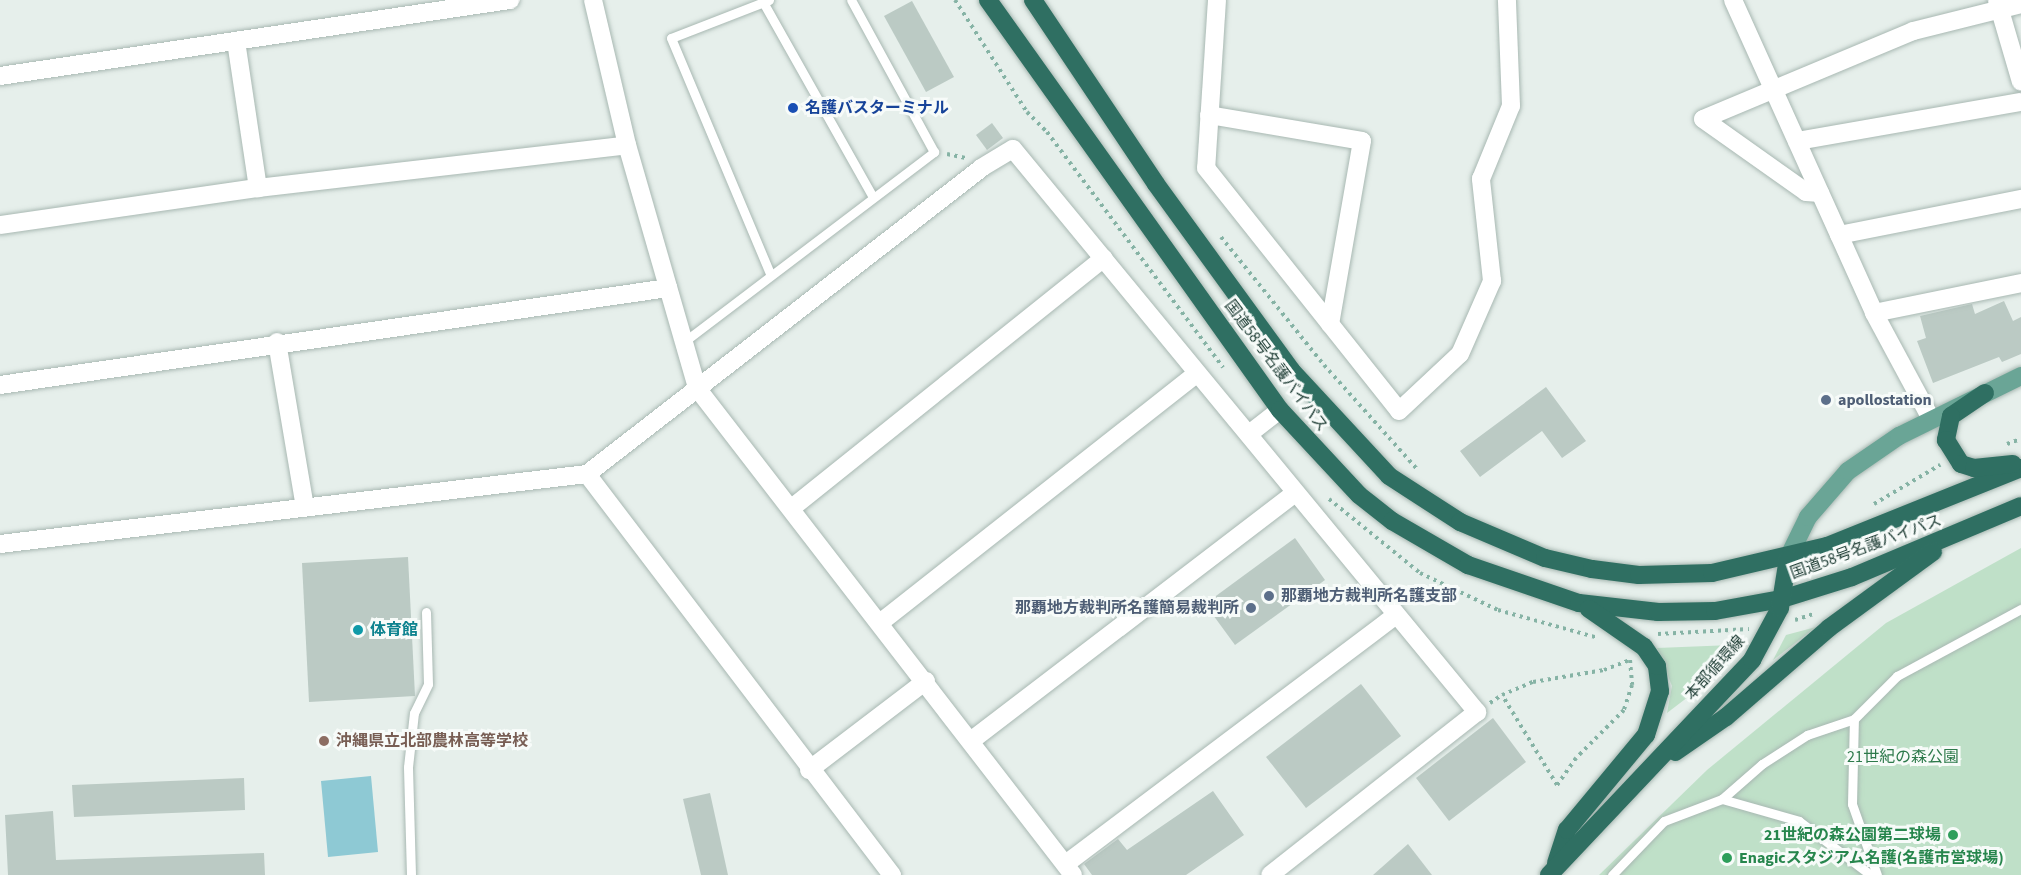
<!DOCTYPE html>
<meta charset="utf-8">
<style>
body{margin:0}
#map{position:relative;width:2021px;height:875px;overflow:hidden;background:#e6efeb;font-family:"Source Sans 3","Noto Sans JP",sans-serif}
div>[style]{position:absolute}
.green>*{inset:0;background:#bfe0c8}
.water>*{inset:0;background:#8ec9d4}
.building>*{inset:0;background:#bbcac4}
.path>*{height:4px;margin-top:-2px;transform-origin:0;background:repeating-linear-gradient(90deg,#86b3a5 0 3px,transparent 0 7.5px)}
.roads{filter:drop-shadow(0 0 2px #a8b8b2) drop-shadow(0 0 2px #a8b8b2)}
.lane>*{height:9px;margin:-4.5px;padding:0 4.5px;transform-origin:4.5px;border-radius:4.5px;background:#fff}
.street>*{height:18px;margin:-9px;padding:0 9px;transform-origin:9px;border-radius:9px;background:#fff}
.secondary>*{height:18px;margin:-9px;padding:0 9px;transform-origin:9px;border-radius:9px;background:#fff}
.primary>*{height:18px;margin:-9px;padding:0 9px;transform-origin:9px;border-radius:9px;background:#6aa596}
.highway>*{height:18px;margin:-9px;padding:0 9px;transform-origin:9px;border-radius:9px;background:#2f6f62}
.dots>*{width:16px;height:16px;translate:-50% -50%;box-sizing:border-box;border:3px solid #f7fbf9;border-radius:50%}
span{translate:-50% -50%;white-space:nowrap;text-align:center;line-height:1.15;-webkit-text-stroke:6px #f7fbf9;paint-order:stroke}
.transit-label{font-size:16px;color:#164399;font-weight:700}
.left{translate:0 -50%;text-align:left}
.street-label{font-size:16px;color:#24423a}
.service-label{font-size:16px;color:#4e5e75;font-weight:700}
.right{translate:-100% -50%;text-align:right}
.culture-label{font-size:16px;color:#0d838f;font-weight:700}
.education-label{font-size:16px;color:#785e54;font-weight:700}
.park-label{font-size:16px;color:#2d7a4b}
.leisure-label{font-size:16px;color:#27864d;font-weight:700}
</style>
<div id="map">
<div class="green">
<div style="clip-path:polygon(2021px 548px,2021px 875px,1599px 875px,1707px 770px,1886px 623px)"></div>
<div style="clip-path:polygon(1816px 627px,1773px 660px,1786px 635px)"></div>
<div style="clip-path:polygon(1732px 645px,1723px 664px,1701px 687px,1667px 713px,1672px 686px,1657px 648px)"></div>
</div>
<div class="water">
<div style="clip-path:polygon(371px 776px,378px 852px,328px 857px,321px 781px)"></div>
</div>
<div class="building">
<div style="clip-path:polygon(912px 1px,954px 77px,926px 92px,884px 16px)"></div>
<div style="clip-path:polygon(992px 123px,1003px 138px,987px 150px,976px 135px)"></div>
<div style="clip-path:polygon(2004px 301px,2013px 321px,2021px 317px,2021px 354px,2002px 362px,1999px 357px,1933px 383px,1917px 341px,1926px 338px,1920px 316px,1972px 304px,1975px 314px)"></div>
<div style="clip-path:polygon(1546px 387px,1586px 441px,1562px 458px,1542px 431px,1480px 477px,1460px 451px)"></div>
<div style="clip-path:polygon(1295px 538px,1325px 580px,1235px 645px,1205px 604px)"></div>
<div style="clip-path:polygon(408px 557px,415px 696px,309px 702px,302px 563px)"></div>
<div style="clip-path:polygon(1361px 684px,1401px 736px,1306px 808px,1266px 757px)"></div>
<div style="clip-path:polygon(1493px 718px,1526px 762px,1449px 821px,1416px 778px)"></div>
<div style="clip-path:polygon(244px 778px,245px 810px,74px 817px,72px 785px)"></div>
<div style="clip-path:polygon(1213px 791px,1244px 835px,1186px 875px,1092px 875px,1084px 864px,1118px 839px,1127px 850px)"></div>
<div style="clip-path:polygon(710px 793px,728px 875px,701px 875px,683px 799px)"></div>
<div style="clip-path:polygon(53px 811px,56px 860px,264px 853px,265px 875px,8px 875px,5px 815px)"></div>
<div style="clip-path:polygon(1408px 844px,1432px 875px,1373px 875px)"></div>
</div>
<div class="path">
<div style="left:955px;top:0;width:133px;rotate:57.3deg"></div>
<div style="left:1027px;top:112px;width:28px;rotate:45deg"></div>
<div style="left:1047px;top:132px;width:294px;rotate:53.2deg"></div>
<div style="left:947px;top:154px;width:19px;rotate:12deg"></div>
<div style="left:1221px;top:237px;width:164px;rotate:51.2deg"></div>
<div style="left:1324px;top:365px;width:140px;rotate:48.2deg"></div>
<div style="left:2007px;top:444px;width:15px;rotate:-20deg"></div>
<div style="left:1329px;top:499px;width:117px;rotate:39.1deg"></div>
<div style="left:1420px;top:573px;width:86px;rotate:25.4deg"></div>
<div style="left:1498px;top:610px;width:101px;rotate:15.6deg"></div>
<div style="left:1874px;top:504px;width:77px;rotate:-30.6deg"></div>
<div style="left:1795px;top:620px;width:22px;rotate:-18deg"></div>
<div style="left:1658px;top:634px;width:91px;rotate:-3.1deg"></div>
<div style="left:1490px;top:703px;width:14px;rotate:-34deg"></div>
<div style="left:1502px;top:695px;width:34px;rotate:-23deg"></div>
<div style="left:1533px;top:682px;width:72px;rotate:-9.6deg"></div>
<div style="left:1604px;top:670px;width:28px;rotate:-21deg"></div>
<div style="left:1630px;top:660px;width:25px;rotate:85deg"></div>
<div style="left:1632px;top:685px;width:26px;rotate:108deg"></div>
<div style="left:1624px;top:710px;width:68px;rotate:135deg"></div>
<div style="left:1576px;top:758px;width:33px;rotate:125deg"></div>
<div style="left:1557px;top:785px;width:105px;rotate:-121.4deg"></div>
</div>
<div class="roads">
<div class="lane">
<div style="left:769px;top:0;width:105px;rotate:158.8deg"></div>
<div style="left:671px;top:38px;width:256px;rotate:67.2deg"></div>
<div style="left:763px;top:2px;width:224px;rotate:60.6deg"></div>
<div style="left:685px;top:341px;width:313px;rotate:-37.2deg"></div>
<div style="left:934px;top:152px;width:173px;rotate:-118.6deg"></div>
<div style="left:1722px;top:799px;width:53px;rotate:-41.2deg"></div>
<div style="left:1762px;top:764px;width:54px;rotate:-32.8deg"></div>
<div style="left:1807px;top:735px;width:50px;rotate:-18.8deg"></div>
<div style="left:411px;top:875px;width:108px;rotate:-91.6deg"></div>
<div style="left:408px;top:767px;width:54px;rotate:-83.7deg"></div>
<div style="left:414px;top:713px;width:32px;rotate:-64deg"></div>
<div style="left:428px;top:684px;width:72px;rotate:-91.6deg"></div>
<div style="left:1612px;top:875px;width:75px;rotate:-46.1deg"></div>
<div style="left:1664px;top:821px;width:62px;rotate:-20.8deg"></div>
<div style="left:1722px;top:799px;width:80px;rotate:15.9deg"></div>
<div style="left:1799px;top:821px;width:90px;rotate:36.9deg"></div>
<div style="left:1877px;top:875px;width:75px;rotate:-109.4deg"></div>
<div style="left:1852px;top:804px;width:85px;rotate:-88.7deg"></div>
<div style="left:1854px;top:719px;width:61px;rotate:-45deg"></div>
<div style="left:1897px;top:676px;width:141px;rotate:-28.4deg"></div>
</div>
<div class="street">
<div style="left:593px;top:0;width:149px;rotate:76.8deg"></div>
<div style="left:627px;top:145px;width:253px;rotate:73.9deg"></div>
<div style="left:697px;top:388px;width:615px;rotate:52.33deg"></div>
<div style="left:1217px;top:0;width:168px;rotate:93.7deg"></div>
<div style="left:1206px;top:168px;width:310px;rotate:51.5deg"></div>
<div style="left:1399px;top:411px;width:83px;rotate:-43.1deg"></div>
<div style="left:1460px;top:354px;width:80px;rotate:-66.3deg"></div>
<div style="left:1492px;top:281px;width:103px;rotate:-96.2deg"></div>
<div style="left:1481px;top:179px;width:79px;rotate:-67.7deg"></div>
<div style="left:1511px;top:106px;width:106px;rotate:-92.2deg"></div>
<div style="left:1733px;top:0;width:343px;rotate:65.7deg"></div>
<div style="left:1874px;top:313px;width:120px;rotate:61.7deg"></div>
<div style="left:1997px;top:0;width:85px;rotate:73.7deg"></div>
<div style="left:236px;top:41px;width:149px;rotate:81.5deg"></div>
<div style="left:1209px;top:115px;width:155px;rotate:9.6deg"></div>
<div style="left:1362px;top:141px;width:186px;rotate:99.9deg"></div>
<div style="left:1797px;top:141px;width:227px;rotate:-9.9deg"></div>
<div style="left:1820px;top:193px;width:14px;rotate:-176deg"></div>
<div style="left:1806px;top:192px;width:126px;rotate:-144.7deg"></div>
<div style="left:1703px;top:119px;width:228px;rotate:-22.7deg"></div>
<div style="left:1913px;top:31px;width:111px;rotate:-14deg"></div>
<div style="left:0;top:225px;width:261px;rotate:-8.2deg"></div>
<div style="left:258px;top:188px;width:371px;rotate:-6.6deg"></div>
<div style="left:1839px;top:235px;width:186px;rotate:-11.2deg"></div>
<div style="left:1874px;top:313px;width:150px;rotate:-11.5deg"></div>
<div style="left:277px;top:342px;width:167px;rotate:80.4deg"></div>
<div style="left:0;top:385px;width:675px;rotate:-8.26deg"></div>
<div style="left:1249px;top:434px;width:39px;rotate:-38deg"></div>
<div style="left:793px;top:507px;width:398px;rotate:-38.7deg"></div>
<div style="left:881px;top:622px;width:402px;rotate:-38.2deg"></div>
<div style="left:972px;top:740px;width:405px;rotate:-37.4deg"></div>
<div style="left:809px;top:770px;width:147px;rotate:-37.3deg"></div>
<div style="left:1067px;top:863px;width:411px;rotate:-37deg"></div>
<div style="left:892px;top:875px;width:504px;rotate:-127.26deg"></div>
<div style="left:587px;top:474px;width:499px;rotate:-37.8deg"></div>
<div style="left:981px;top:168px;width:37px;rotate:-31deg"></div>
<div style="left:1013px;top:149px;width:730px;rotate:50.51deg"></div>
<div style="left:1477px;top:712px;width:263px;rotate:141.8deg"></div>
</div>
<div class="secondary">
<div style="left:0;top:76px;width:516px;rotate:-8.48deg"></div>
<div style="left:0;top:544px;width:591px;rotate:-6.8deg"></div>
</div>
<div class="primary">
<div style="left:1788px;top:558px;width:46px;rotate:-64deg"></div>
<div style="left:1808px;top:517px;width:61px;rotate:-49deg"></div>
<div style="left:1848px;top:471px;width:62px;rotate:-34.5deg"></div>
<div style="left:1899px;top:436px;width:136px;rotate:-26.2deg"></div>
</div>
<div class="highway">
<div style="left:988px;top:0;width:503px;rotate:54.54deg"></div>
<div style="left:1280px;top:410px;width:116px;rotate:47.1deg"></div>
<div style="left:1359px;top:495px;width:42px;rotate:38.2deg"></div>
<div style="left:1392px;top:521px;width:88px;rotate:30.1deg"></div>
<div style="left:1468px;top:565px;width:117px;rotate:18.9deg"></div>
<div style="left:1579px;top:603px;width:80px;rotate:6.5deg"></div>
<div style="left:1658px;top:612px;width:57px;rotate:-1deg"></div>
<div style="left:1715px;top:611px;width:68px;rotate:-10.2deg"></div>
<div style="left:1782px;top:599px;width:73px;rotate:-17.4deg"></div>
<div style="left:1852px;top:577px;width:183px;rotate:-22.8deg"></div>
<div style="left:1033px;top:0;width:221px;rotate:56.2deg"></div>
<div style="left:1156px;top:184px;width:230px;rotate:54deg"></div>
<div style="left:1291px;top:370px;width:144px;rotate:47.2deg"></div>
<div style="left:1389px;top:476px;width:85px;rotate:32.9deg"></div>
<div style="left:1460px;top:522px;width:92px;rotate:23deg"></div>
<div style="left:1545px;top:558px;width:48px;rotate:13.2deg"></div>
<div style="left:1592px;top:569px;width:47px;rotate:7.3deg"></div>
<div style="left:1639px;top:575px;width:73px;rotate:-1.6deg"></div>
<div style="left:1712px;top:573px;width:118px;rotate:-13.2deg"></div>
<div style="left:1827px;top:546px;width:209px;rotate:-21.9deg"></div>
<div style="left:1985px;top:393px;width:41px;rotate:145.9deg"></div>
<div style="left:1951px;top:416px;width:25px;rotate:102deg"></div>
<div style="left:1946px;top:440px;width:28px;rotate:58deg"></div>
<div style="left:1961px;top:464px;width:14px;rotate:17deg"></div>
<div style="left:1974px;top:468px;width:39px;rotate:-6deg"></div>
<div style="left:1675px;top:752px;width:62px;rotate:-34.5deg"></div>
<div style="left:1726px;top:717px;width:136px;rotate:-40.8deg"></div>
<div style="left:1829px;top:628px;width:129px;rotate:-36.2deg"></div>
<div style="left:1556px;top:863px;width:35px;rotate:-72deg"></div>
<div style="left:1567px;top:830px;width:124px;rotate:-50.3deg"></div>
<div style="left:1646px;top:735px;width:46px;rotate:-72.3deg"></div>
<div style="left:1660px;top:691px;width:25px;rotate:-97deg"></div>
<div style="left:1657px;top:666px;width:23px;rotate:-124deg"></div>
<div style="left:1644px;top:647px;width:67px;rotate:-145.4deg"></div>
<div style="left:1549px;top:875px;width:296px;rotate:-46.6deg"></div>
<div style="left:1752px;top:660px;width:59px;rotate:-61.7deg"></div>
<div style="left:1780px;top:608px;width:51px;rotate:-80.9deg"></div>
</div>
</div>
<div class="dots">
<div style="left:793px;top:108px;background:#1a4fb4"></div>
<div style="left:1826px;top:400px;background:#5c6f8a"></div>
<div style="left:1269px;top:596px;background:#5c6f8a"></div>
<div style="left:1251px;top:608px;background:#5c6f8a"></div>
<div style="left:358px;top:630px;background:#0f9aa8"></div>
<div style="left:324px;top:741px;background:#8d6e63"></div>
<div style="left:1953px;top:835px;background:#2e9e5b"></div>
<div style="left:1727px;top:858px;background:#2e9e5b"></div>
</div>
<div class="transit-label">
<span class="left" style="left:805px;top:108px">名護バスターミナル</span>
</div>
<div class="street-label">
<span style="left:1276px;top:366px;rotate:53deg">国道58号名護バイパス</span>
<span style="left:1866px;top:547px;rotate:-20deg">国道58号名護バイパス</span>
<span style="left:1715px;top:668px;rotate:-48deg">本部循環線</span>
</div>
<div class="service-label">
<span class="left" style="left:1838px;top:400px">apollostation</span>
<span class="left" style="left:1281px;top:596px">那覇地方裁判所名護支部</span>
<span class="right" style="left:1239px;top:608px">那覇地方裁判所名護簡易裁判所</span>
</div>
<div class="culture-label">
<span class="left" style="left:370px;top:630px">体育館</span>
</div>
<div class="education-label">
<span class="left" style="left:336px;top:741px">沖縄県立北部農林高等学校</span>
</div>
<div class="park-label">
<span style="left:1903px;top:757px">21世紀の森公園</span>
</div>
<div class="leisure-label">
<span class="right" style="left:1941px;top:835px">21世紀の森公園第二球場</span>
<span class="left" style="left:1739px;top:858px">Enagicスタジアム名護(名護市営球場)</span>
</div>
</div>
